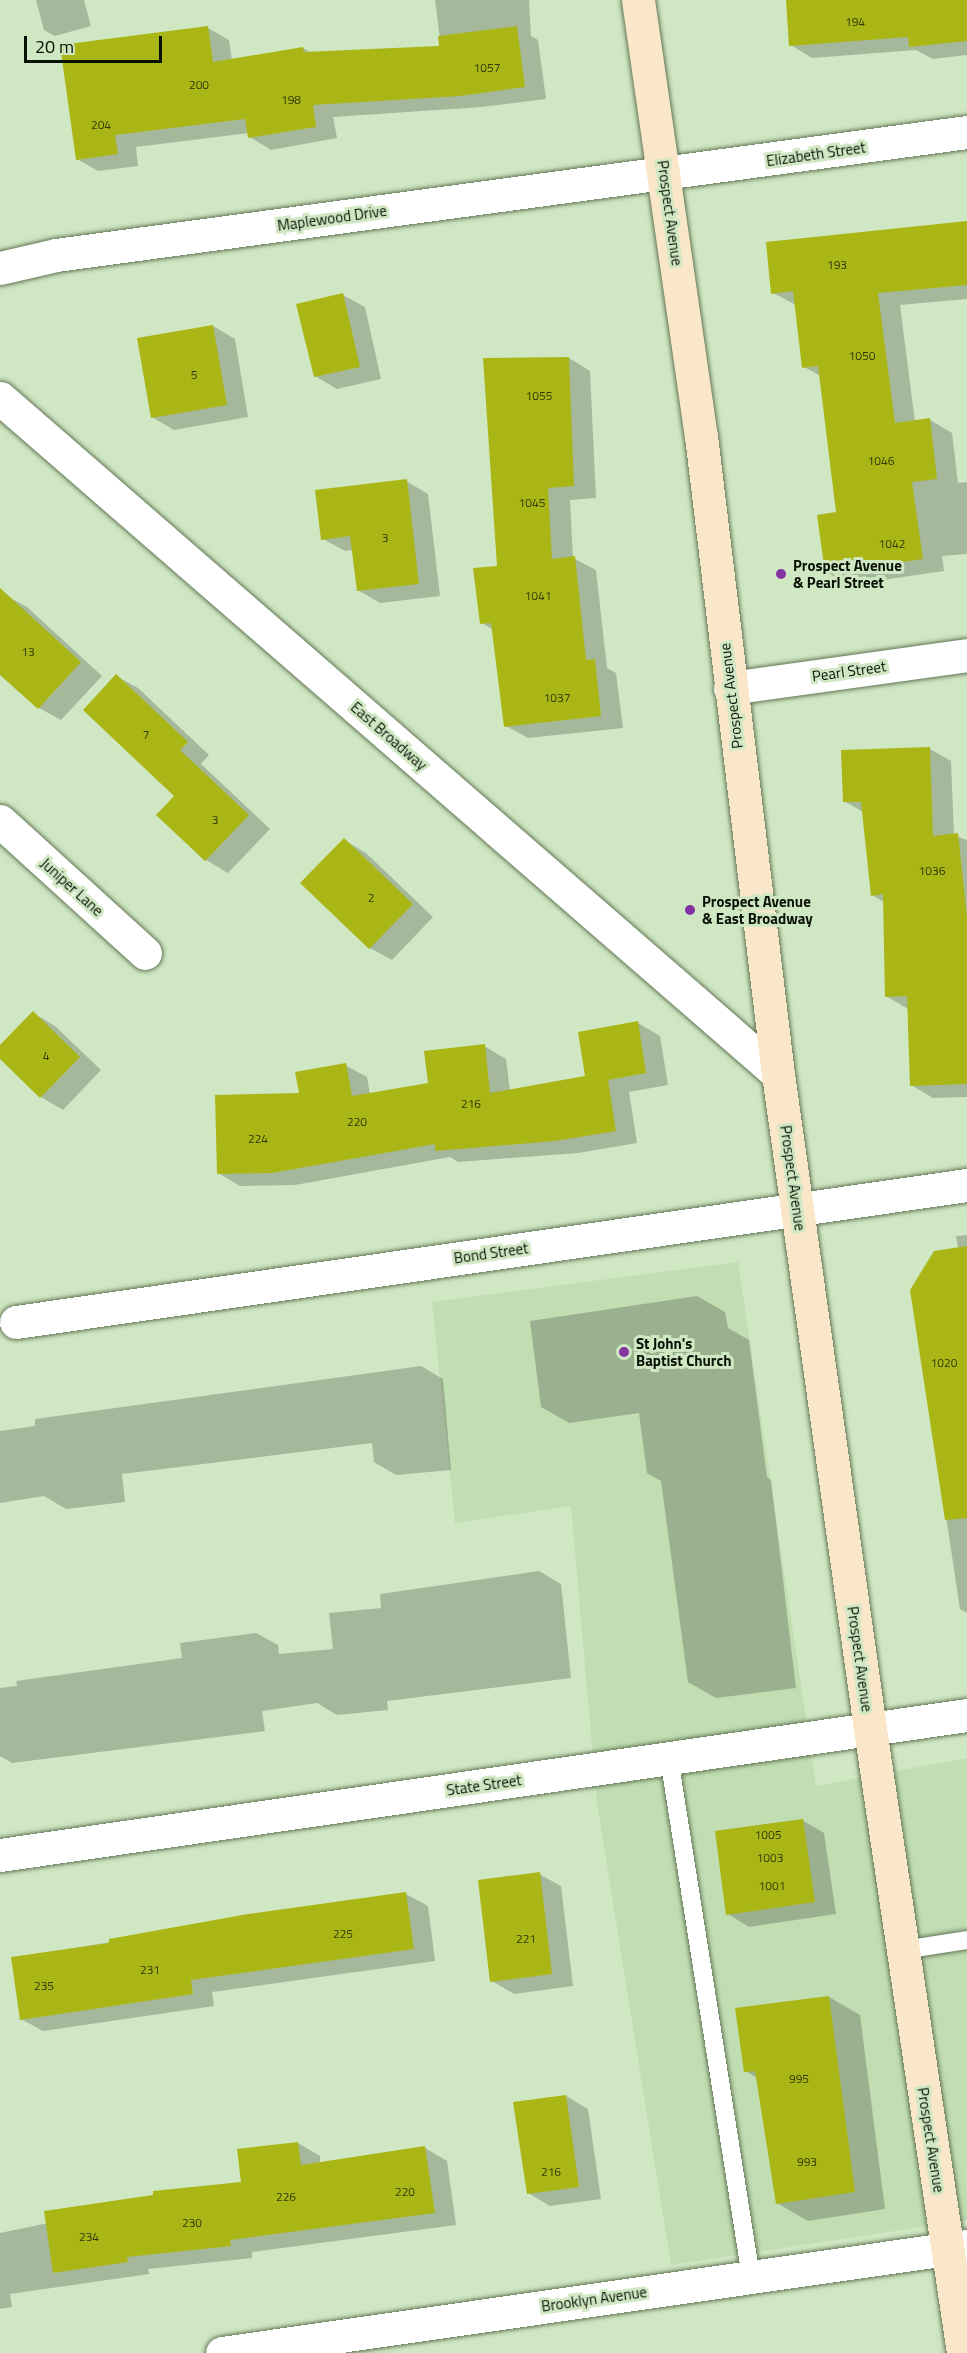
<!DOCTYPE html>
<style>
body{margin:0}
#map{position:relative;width:967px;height:2353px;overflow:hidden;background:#d0e7c3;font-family:"Titillium Web",sans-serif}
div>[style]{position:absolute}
.built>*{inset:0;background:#c1ddb2}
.shadow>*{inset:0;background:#0003}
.building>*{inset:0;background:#aab616}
.roads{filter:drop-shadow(0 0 2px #627756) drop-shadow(0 0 2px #627756)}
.service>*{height:18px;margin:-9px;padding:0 9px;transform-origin:9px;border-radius:9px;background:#fff}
.minor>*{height:33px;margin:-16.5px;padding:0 16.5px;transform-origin:16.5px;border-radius:16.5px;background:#fff}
.secondary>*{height:33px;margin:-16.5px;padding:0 16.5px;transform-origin:16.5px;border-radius:16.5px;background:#fae6c8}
.dots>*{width:16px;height:16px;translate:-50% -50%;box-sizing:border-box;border:3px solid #d0e7c3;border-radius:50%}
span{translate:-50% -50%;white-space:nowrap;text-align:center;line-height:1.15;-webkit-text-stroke:6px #d0e7c3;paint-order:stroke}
.number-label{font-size:12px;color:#313a09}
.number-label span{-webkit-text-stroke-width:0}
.street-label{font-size:15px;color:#091105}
.poi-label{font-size:15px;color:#091105;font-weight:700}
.left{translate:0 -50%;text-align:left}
.scale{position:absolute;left:24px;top:36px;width:138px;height:27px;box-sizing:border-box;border:3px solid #091105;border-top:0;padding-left:8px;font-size:18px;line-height:21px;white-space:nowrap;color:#091105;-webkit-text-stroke:4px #d0e7c3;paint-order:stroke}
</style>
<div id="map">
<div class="built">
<div style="clip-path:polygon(738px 1262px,816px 1786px,967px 1758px,967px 2220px,671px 2265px,597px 1803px,571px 1506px,455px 1523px,432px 1302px)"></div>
</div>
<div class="shadow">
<div style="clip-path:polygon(36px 0,84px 0,91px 26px,55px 36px,44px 30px)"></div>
<div style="clip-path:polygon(435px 0,529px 0,531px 36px,538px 40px,546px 99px,482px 107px,333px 117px,337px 138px,271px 150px,250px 137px,249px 133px,136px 147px,138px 166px,98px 171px,77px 159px,208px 28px,229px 40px,232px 60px,303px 48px,313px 54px,441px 47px)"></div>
<div style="clip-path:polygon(787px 0,967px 0,967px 55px,933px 59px,916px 50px,812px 58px,791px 45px)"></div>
<div style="clip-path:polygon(967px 223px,967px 299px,900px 305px,915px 422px,930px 420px,952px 433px,958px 483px,967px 482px,967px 554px,942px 556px,944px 571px,848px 585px,827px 572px,838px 514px,821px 376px,804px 367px,796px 305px,773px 293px)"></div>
<div style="clip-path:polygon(343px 295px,365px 307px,381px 379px,337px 389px,315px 376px)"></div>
<div style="clip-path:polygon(213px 326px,235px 339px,248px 417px,174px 430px,152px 417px,139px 339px)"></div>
<div style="clip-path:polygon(569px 358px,590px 371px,596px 498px,570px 500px,573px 558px,596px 570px,607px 668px,616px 673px,623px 728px,528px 738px,506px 726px,494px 630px,482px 623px)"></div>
<div style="clip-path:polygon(406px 481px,428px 494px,440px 596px,380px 603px,358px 590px,353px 550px,345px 551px,323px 539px)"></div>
<div style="clip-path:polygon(5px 595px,27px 607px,102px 676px,61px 720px,39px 708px,0 673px,0 600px)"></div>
<div style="clip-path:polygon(116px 676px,138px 688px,209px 755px,201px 764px,270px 829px,228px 873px,206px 860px,158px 815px,176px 796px)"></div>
<div style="clip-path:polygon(930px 749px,951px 761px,954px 835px,967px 840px,967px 1097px,933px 1098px,911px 1085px,908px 1009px,886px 996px,884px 902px,872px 895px,863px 812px,844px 801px)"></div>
<div style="clip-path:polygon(344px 840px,366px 853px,433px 917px,392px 960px,370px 948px)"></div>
<div style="clip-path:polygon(33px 1013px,55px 1026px,101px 1070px,63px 1110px,41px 1097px,0 1057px,0 1047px)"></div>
<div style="clip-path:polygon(638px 1023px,660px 1036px,668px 1085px,629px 1092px,637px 1143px,578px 1153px,458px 1162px,450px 1157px,295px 1185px,240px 1186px,218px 1173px,301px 1095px,345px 1065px,367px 1077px,370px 1094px,429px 1084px,484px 1046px,506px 1059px,510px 1091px,587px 1078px)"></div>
<div style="clip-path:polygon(967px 1235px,967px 1613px,960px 1609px,912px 1290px,958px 1249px,956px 1236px)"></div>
<div style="clip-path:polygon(697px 1296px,725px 1312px,728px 1328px,749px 1340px,767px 1477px,771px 1480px,796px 1688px,716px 1698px,688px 1682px,661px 1481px,647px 1473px,639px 1413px,569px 1423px,541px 1407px,530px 1321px)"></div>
<div style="clip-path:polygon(421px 1366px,443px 1379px,451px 1470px,396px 1475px,374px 1462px,372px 1443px,122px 1474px,125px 1502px,66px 1509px,44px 1496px,0 1503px,0 1431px,35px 1426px,35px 1419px)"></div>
<div style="clip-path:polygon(539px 1571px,561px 1584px,571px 1678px,387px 1701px,388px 1710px,337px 1715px,317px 1703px,262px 1711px,265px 1731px,12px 1763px,0 1756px,0 1688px,17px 1686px,16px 1681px,182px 1658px,180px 1643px,256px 1633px,278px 1645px,279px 1654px,333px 1649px,329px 1613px,381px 1608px,380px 1594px)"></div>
<div style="clip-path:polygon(802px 1820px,824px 1833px,836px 1914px,749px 1927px,728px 1914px)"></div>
<div style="clip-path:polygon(539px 1874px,561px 1886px,573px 1986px,514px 1994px,492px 1981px)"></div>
<div style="clip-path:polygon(406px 1894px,428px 1906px,435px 1961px,212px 1992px,214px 2006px,43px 2031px,21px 2019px,13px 1958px)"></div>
<div style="clip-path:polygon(829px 1997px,860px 2015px,885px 2209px,808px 2221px,777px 2203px,757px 2078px,746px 2071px)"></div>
<div style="clip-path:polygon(566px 2096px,588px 2109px,601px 2199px,550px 2206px,528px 2193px)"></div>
<div style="clip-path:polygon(298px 2143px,320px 2156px,320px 2163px,425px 2148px,447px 2161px,456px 2225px,252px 2252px,252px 2258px,148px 2269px,149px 2274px,10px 2294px,12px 2307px,0 2309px,0 2233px,242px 2183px)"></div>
</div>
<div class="building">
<div style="clip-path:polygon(786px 0,967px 0,967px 41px,909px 47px,908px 37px,789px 46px)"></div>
<div style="clip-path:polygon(208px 26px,213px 62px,303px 47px,304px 52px,439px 46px,438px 36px,517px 26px,525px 87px,460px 96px,313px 105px,316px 127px,248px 138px,245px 119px,115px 135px,118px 154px,76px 160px,60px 45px)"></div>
<div style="clip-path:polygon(967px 221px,967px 285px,878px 293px,895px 423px,930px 418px,937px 479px,912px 482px,923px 559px,825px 573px,817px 515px,836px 512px,818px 366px,802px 368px,793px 291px,771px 294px,766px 242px)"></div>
<div style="clip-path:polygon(343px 293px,360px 367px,314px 377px,296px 304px)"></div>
<div style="clip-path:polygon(213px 325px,227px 405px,151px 418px,137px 338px)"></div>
<div style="clip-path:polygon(569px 357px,574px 486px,548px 488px,552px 559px,575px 556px,586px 660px,595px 659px,601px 716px,504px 727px,491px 623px,480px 624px,473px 568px,497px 566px,483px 358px)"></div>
<div style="clip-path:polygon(407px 479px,419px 584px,357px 591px,350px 536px,321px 540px,315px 490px)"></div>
<div style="clip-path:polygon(0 588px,81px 662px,38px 709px,0 675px)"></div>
<div style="clip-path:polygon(116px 674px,188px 742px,180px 750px,249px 815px,205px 861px,156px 815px,174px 796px,83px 710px)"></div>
<div style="clip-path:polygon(930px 747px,933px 836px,958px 833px,967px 917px,967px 1084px,910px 1086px,907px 996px,885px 997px,883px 894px,871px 896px,861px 802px,843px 802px,841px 750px)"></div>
<div style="clip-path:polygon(344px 838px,413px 904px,369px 949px,300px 883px)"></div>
<div style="clip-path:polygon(33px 1011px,80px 1057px,40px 1098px,0 1059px,0 1045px)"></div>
<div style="clip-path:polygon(638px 1021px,646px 1073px,608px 1080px,616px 1131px,555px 1141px,435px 1151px,435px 1144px,272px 1173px,217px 1174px,215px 1095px,299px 1093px,295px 1072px,346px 1063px,352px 1096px,428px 1083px,424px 1051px,485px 1044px,490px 1093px,585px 1076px,578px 1032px)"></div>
<div style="clip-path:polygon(967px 1246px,967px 1518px,945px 1520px,910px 1290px,934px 1251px)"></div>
<div style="clip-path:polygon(803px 1819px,815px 1902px,726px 1915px,715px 1831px)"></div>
<div style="clip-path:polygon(540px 1872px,552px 1974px,490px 1982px,478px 1880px)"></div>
<div style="clip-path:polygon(406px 1892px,414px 1949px,191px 1980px,193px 1994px,20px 2020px,11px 1957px,109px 1943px,109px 1939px,248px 1914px)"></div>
<div style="clip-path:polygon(829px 1996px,855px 2192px,776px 2204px,755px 2071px,744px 2072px,735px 2008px)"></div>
<div style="clip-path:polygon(566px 2095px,579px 2187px,527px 2194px,513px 2102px)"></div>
<div style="clip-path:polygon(298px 2142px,301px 2165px,425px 2146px,435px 2213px,230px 2240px,231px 2246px,127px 2257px,128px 2262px,53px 2273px,44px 2211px,153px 2195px,153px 2191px,241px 2182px,237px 2149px)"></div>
</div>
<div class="roads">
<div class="service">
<div style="left:669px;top:1758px;width:525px;rotate:81.02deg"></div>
<div style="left:903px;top:1950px;width:65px;rotate:-8.9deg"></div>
</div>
<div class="minor">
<div style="left:0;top:268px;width:57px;rotate:-13.1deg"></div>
<div style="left:56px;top:255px;width:919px;rotate:-7.69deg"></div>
<div style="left:0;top:398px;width:1031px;rotate:40.99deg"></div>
<div style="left:730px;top:688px;width:239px;rotate:-7.9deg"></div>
<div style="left:0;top:821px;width:196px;rotate:42.3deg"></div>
<div style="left:16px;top:1322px;width:961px;rotate:-8.2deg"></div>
<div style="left:0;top:1855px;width:977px;rotate:-8.24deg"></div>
<div style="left:222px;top:2353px;width:753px;rotate:-8.17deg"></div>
</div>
<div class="secondary">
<div style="left:638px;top:0;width:441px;rotate:81.8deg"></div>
<div style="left:701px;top:436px;width:643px;rotate:83.12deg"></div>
<div style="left:778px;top:1074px;width:661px;rotate:82deg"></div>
<div style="left:870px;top:1729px;width:631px;rotate:81.52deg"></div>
</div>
</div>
<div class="dots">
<div style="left:781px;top:574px;background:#8232a2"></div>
<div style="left:690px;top:910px;background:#8232a2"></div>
<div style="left:624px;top:1352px;background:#8232a2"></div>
</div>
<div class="number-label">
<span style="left:855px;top:22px">194</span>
<span style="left:487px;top:68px">1057</span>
<span style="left:199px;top:85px">200</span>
<span style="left:291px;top:100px">198</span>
<span style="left:101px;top:125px">204</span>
<span style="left:837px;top:265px">193</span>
<span style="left:862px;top:356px">1050</span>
<span style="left:194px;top:375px">5</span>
<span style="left:539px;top:396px">1055</span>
<span style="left:881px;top:461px">1046</span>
<span style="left:532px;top:503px">1045</span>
<span style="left:385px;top:538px">3</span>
<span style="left:892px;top:544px">1042</span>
<span style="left:538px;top:596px">1041</span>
<span style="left:28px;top:652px">13</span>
<span style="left:557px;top:698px">1037</span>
<span style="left:146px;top:735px">7</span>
<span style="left:215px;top:820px">3</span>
<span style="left:932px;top:871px">1036</span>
<span style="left:371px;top:898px">2</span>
<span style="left:46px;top:1056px">4</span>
<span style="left:471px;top:1104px">216</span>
<span style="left:357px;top:1122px">220</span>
<span style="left:258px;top:1139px">224</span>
<span style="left:944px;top:1363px">1020</span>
<span style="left:768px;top:1835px">1005</span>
<span style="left:770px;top:1858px">1003</span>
<span style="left:772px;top:1886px">1001</span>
<span style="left:343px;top:1934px">225</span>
<span style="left:526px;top:1939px">221</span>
<span style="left:150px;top:1970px">231</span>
<span style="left:44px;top:1986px">235</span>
<span style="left:799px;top:2079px">995</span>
<span style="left:807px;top:2162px">993</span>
<span style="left:551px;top:2172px">216</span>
<span style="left:405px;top:2192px">220</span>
<span style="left:286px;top:2197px">226</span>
<span style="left:192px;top:2223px">230</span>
<span style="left:89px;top:2237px">234</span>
</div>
<div class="street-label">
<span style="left:816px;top:154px;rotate:-8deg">Elizabeth Street</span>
<span style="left:670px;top:213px;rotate:82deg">Prospect Avenue</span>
<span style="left:332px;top:218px;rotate:-8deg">Maplewood Drive</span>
<span style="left:849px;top:671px;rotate:-8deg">Pearl Street</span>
<span style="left:731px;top:696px;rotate:-97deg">Prospect Avenue</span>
<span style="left:389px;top:736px;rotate:41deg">East Broadway</span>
<span style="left:72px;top:887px;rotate:42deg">Juniper Lane</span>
<span style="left:793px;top:1178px;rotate:82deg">Prospect Avenue</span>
<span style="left:491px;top:1253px;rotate:-8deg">Bond Street</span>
<span style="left:860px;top:1659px;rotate:82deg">Prospect Avenue</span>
<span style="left:484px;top:1785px;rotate:-8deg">State Street</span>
<span style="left:931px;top:2140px;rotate:81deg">Prospect Avenue</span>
<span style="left:594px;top:2299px;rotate:-8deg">Brooklyn Avenue</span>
</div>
<div class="poi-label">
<span class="left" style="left:793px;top:574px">Prospect Avenue<br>&amp; Pearl Street</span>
<span class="left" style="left:702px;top:910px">Prospect Avenue<br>&amp; East Broadway</span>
<span class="left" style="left:636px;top:1352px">St John's<br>Baptist Church</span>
</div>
<div class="scale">20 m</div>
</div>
